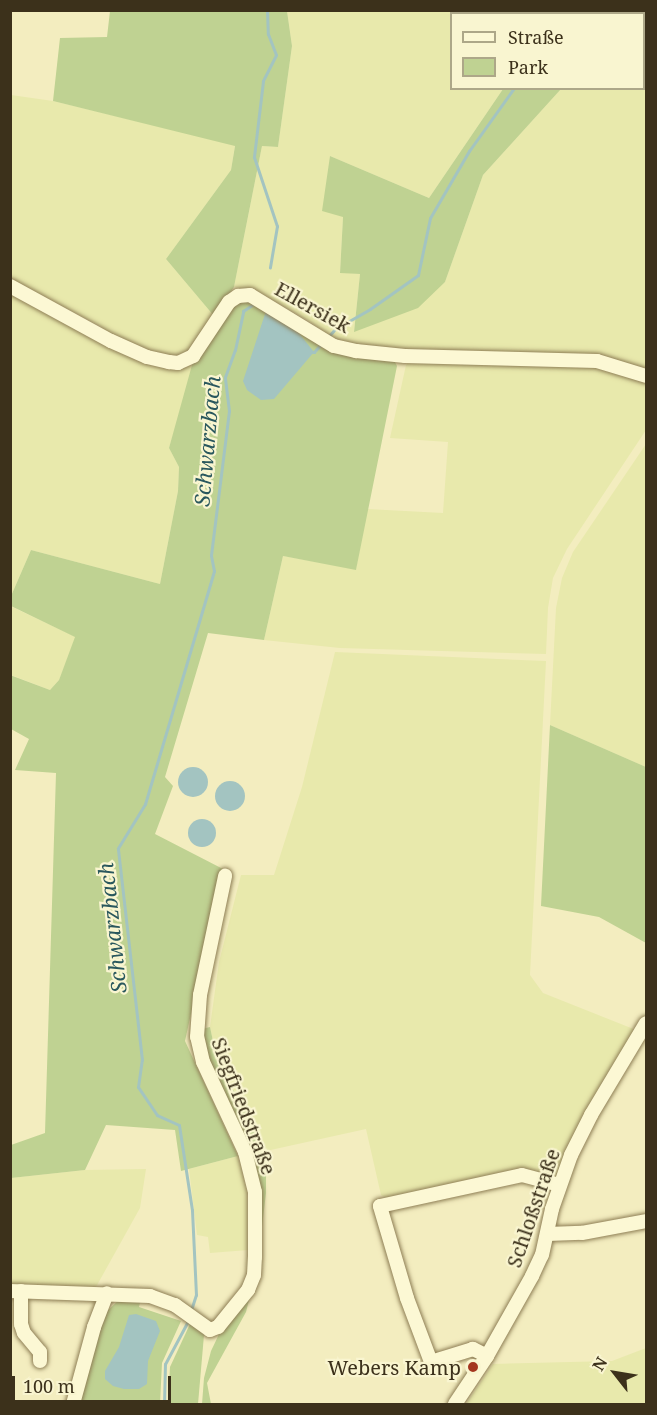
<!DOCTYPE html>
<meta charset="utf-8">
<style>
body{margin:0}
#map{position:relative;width:657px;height:1415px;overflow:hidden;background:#f3edbf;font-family:"Noto Serif",serif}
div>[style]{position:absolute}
.farmland>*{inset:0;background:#e8e9ac}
.green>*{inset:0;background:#bfd292}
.water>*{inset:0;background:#a3c4c1}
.round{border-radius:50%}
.stream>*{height:3px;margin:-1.5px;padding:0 1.5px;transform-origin:1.5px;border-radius:1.5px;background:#a3c4c1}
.roads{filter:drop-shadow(0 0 2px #8e7e55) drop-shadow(0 0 2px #8e7e55)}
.minor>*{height:14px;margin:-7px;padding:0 7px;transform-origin:7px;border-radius:7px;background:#fcf8d4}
.dots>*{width:16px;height:16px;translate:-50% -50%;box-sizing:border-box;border:3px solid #f9f5d0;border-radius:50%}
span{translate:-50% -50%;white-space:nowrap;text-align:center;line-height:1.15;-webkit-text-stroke:4.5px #f9f5d0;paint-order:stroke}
.street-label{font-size:20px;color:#3c311b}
.poi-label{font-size:20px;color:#3c311b}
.right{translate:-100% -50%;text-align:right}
.water-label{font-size:21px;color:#29575d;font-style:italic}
.frame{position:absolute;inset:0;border:12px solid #3c311b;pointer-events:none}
.legend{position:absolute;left:450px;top:12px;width:195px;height:78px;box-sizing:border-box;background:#f9f5d0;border:2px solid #ada788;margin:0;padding:8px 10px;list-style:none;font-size:18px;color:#3c311b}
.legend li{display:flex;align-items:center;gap:12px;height:30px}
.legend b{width:30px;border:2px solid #ada788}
.north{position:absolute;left:585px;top:1343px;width:60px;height:60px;-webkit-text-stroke:4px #f9f5d0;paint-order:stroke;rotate:301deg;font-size:16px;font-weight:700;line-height:24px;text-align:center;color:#3c311b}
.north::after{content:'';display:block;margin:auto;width:21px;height:27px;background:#3c311b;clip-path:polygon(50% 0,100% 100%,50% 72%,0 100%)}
.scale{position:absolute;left:12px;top:1376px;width:159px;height:27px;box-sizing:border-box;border:3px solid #3c311b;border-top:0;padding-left:8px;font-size:18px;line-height:21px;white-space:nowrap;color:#3c311b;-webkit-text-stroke:4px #f9f5d0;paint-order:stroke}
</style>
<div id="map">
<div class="farmland">
<div style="clip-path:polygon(287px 11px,484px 11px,484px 13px,452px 14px,452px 88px,503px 89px,429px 198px,330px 156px,343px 216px,340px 272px,360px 274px,354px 331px,445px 282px,483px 175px,561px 89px,644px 88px,644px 14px,588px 13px,588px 11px,646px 11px,646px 369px,596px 357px,403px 350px,338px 342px,309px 321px,257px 291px,234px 287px,262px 146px,278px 147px,292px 46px)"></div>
<div style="clip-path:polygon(11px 95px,53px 101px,235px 145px,231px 170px,166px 259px,214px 316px,196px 360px,169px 448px,179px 467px,178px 491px,160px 584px,31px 550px,11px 596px,11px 294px,92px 337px,102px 327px,11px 279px)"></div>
<div style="clip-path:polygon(411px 360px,595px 367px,646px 381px,646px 430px,567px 549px,553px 578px,548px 608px,546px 654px,340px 648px,264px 640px,283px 556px,356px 569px,367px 509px,443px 513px,448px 442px,390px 438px,406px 365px)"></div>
<div style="clip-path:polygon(646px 444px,646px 767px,550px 725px,556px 608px,562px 578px,573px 552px)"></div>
<div style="clip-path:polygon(10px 606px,76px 637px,59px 680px,50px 690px,11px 675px)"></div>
<div style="clip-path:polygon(335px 652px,546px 661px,530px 975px,543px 993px,636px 1030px,565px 1153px,555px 1179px,530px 1171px,389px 1199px,381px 1195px,366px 1129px,266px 1151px,216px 1055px,210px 1027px,219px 962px,241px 875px,274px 875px,302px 787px)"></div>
<div style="clip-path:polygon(238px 1156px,247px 1191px,248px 1250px,210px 1253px,208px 1237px,197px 1235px,189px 1169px)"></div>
<div style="clip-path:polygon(146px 1169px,140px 1208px,96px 1287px,11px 1287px,11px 1178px,85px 1170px)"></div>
<div style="clip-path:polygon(646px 1348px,646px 1404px,466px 1404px,493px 1364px,612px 1361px)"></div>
</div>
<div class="green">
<div style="clip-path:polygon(110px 11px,287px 11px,292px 46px,278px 147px,262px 146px,234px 287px,214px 316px,166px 259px,231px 170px,235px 146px,53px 101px,60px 38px,107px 37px)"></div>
<div style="clip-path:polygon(484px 11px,588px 10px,588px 14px,484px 13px)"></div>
<div style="clip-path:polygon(503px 89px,561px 89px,483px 175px,445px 282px,418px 308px,354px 332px,360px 274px,340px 273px,343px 217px,322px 211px,330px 156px,429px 198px)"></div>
<div style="clip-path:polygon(251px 299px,331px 350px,394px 360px,397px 366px,356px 570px,283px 556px,264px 640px,208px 633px,165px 777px,173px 786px,155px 834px,223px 869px,185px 1041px,238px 1156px,181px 1171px,175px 1130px,106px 1125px,85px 1170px,11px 1178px,11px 1145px,45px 1133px,56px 773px,15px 770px,29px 739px,11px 729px,10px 675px,50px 690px,59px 680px,75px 637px,11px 606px,11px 596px,31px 550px,160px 584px,178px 491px,179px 467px,169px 448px,192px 365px,214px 330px,237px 303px)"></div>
<div style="clip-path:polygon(550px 725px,646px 767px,646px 943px,599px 917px,541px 906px)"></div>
<div style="clip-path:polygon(210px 1027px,216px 1055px,226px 1078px,250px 1117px,266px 1151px,266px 1193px,261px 1235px,260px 1192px,207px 1060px,202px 1029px)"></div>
<div style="clip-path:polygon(251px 1292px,246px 1312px,207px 1383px,211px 1404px,202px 1404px,204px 1378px,211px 1351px,221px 1330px)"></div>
<div style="clip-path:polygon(122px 1297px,141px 1298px,139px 1307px,181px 1321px,162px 1363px,160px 1404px,79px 1404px,103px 1315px)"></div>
<div style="clip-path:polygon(190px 1324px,204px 1335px,198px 1404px,168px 1404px,170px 1367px)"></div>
</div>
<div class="water">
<div style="clip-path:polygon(266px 311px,298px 332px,314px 352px,274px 399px,261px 400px,247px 390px,243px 381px)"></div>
<div class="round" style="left:178px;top:767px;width:30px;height:30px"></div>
<div class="round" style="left:215px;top:781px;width:30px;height:30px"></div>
<div class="round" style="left:188px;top:819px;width:28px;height:28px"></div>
<div style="clip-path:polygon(136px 1314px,156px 1321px,160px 1331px,148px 1361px,147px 1384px,139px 1389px,124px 1389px,113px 1386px,105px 1379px,105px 1371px,119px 1347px,129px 1315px)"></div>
</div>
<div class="stream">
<div style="left:267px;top:10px;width:24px;rotate:88deg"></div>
<div style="left:268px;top:34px;width:22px;rotate:69deg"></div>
<div style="left:276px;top:55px;width:29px;rotate:117deg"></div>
<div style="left:263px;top:81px;width:77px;rotate:96.8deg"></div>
<div style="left:254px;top:157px;width:73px;rotate:71.6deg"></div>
<div style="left:277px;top:226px;width:42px;rotate:99.7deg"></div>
<div style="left:553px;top:14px;width:4px;rotate:-76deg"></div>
<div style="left:328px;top:337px;width:11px;rotate:-49deg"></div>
<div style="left:335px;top:329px;width:40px;rotate:-29.7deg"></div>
<div style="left:370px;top:309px;width:59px;rotate:-35.3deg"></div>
<div style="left:418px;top:275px;width:58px;rotate:-78.1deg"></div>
<div style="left:430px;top:218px;width:78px;rotate:-59.8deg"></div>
<div style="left:469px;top:151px;width:77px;rotate:-54.5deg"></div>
<div style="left:311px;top:352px;width:3px"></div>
<div style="left:314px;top:352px;width:11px;rotate:-49deg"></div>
<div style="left:191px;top:1310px;width:16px;rotate:-72deg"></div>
<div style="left:196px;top:1295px;width:85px;rotate:-92.7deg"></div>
<div style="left:192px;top:1210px;width:86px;rotate:-98.7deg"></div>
<div style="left:179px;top:1125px;width:24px;rotate:-156deg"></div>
<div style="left:157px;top:1115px;width:34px;rotate:-124deg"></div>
<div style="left:138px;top:1087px;width:27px;rotate:-82deg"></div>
<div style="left:142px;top:1060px;width:213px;rotate:-96.5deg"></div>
<div style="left:118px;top:848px;width:52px;rotate:-58.5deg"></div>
<div style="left:145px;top:804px;width:243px;rotate:-73.5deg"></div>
<div style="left:214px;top:571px;width:16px;rotate:-101deg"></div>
<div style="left:211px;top:555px;width:145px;rotate:-82.9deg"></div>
<div style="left:229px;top:411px;width:34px;rotate:-97deg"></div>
<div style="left:225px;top:377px;width:29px;rotate:-70deg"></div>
<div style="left:235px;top:350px;width:40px;rotate:-78deg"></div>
<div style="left:243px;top:311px;width:14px;rotate:-34deg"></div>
<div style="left:164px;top:1404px;width:40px;rotate:-88.6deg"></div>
<div style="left:165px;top:1364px;width:51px;rotate:-61.9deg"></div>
</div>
<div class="roads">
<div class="minor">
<div style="left:10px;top:286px;width:115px;rotate:28.6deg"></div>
<div style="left:111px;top:341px;width:39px;rotate:24deg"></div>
<div style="left:147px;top:357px;width:23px;rotate:13deg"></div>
<div style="left:169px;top:362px;width:9px;rotate:6deg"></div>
<div style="left:178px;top:363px;width:17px;rotate:-25deg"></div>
<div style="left:193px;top:356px;width:65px;rotate:-56.3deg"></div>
<div style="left:229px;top:302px;width:11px;rotate:-34deg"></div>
<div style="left:238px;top:296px;width:12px;rotate:-5deg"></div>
<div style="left:250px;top:295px;width:98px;rotate:31.3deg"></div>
<div style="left:334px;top:346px;width:23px;rotate:13deg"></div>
<div style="left:356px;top:351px;width:49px;rotate:5.8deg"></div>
<div style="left:405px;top:356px;width:192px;rotate:1.5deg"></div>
<div style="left:597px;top:361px;width:51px;rotate:17deg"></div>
<div style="left:547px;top:1234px;width:35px;rotate:-2deg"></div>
<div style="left:582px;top:1233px;width:65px;rotate:-10.6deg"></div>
<div style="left:10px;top:1291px;width:140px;rotate:2deg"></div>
<div style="left:150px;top:1296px;width:27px;rotate:20deg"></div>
<div style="left:175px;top:1305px;width:43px;rotate:35.5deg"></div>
<div style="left:210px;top:1330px;width:9px;rotate:-21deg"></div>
<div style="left:218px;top:1327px;width:48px;rotate:-51deg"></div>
<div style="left:248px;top:1290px;width:16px;rotate:-68deg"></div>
<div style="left:254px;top:1275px;width:18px;rotate:-87deg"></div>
<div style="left:255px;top:1257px;width:65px;rotate:-90deg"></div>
<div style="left:255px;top:1192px;width:41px;rotate:-104deg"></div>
<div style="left:245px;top:1152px;width:99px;rotate:-115deg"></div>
<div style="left:203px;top:1062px;width:26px;rotate:-103deg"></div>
<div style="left:197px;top:1037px;width:42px;rotate:-85.9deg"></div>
<div style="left:200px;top:995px;width:122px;rotate:-78.1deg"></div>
<div style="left:21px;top:1291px;width:33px;rotate:90deg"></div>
<div style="left:21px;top:1324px;width:9px;rotate:72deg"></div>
<div style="left:24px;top:1333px;width:25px;rotate:50deg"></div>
<div style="left:40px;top:1352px;width:9px;rotate:90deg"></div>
<div style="left:487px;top:1356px;width:16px;rotate:-153deg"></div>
<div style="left:473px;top:1349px;width:44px;rotate:162.8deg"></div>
<div style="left:431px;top:1362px;width:68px;rotate:-110.6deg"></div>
<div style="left:407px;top:1298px;width:96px;rotate:-106.4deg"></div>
<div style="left:380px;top:1206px;width:145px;rotate:-12.3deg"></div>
<div style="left:522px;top:1175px;width:38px;rotate:15deg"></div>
<div style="left:73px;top:1404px;width:80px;rotate:-74.7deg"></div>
<div style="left:94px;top:1327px;width:36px;rotate:-69deg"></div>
<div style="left:455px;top:1404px;width:58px;rotate:-56.3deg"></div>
<div style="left:487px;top:1356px;width:92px;rotate:-60.6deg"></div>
<div style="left:532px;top:1276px;width:23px;rotate:-65deg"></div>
<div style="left:542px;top:1255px;width:47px;rotate:-77.7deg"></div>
<div style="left:552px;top:1209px;width:57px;rotate:-70.6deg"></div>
<div style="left:571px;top:1155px;width:45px;rotate:-63.4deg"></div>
<div style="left:591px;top:1115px;width:107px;rotate:-59.1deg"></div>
</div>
</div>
<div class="dots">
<div style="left:473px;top:1367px;background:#a4361e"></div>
</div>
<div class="street-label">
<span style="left:313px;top:307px;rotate:29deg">Ellersiek</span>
<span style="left:244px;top:1106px;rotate:69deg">Siegfriedstraße</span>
<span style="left:533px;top:1208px;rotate:-71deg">Schloßstraße</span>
</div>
<div class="poi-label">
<span class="right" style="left:461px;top:1367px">Webers Kamp</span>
</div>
<div class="water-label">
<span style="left:207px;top:441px;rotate:-85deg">Schwarzbach</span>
<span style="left:112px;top:928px;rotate:-96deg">Schwarzbach</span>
</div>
<div class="frame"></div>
<ul class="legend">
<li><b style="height:8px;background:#fcf8d4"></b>Straße</li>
<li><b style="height:16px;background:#bfd292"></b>Park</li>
</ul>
<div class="north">N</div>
<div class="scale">100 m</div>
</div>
